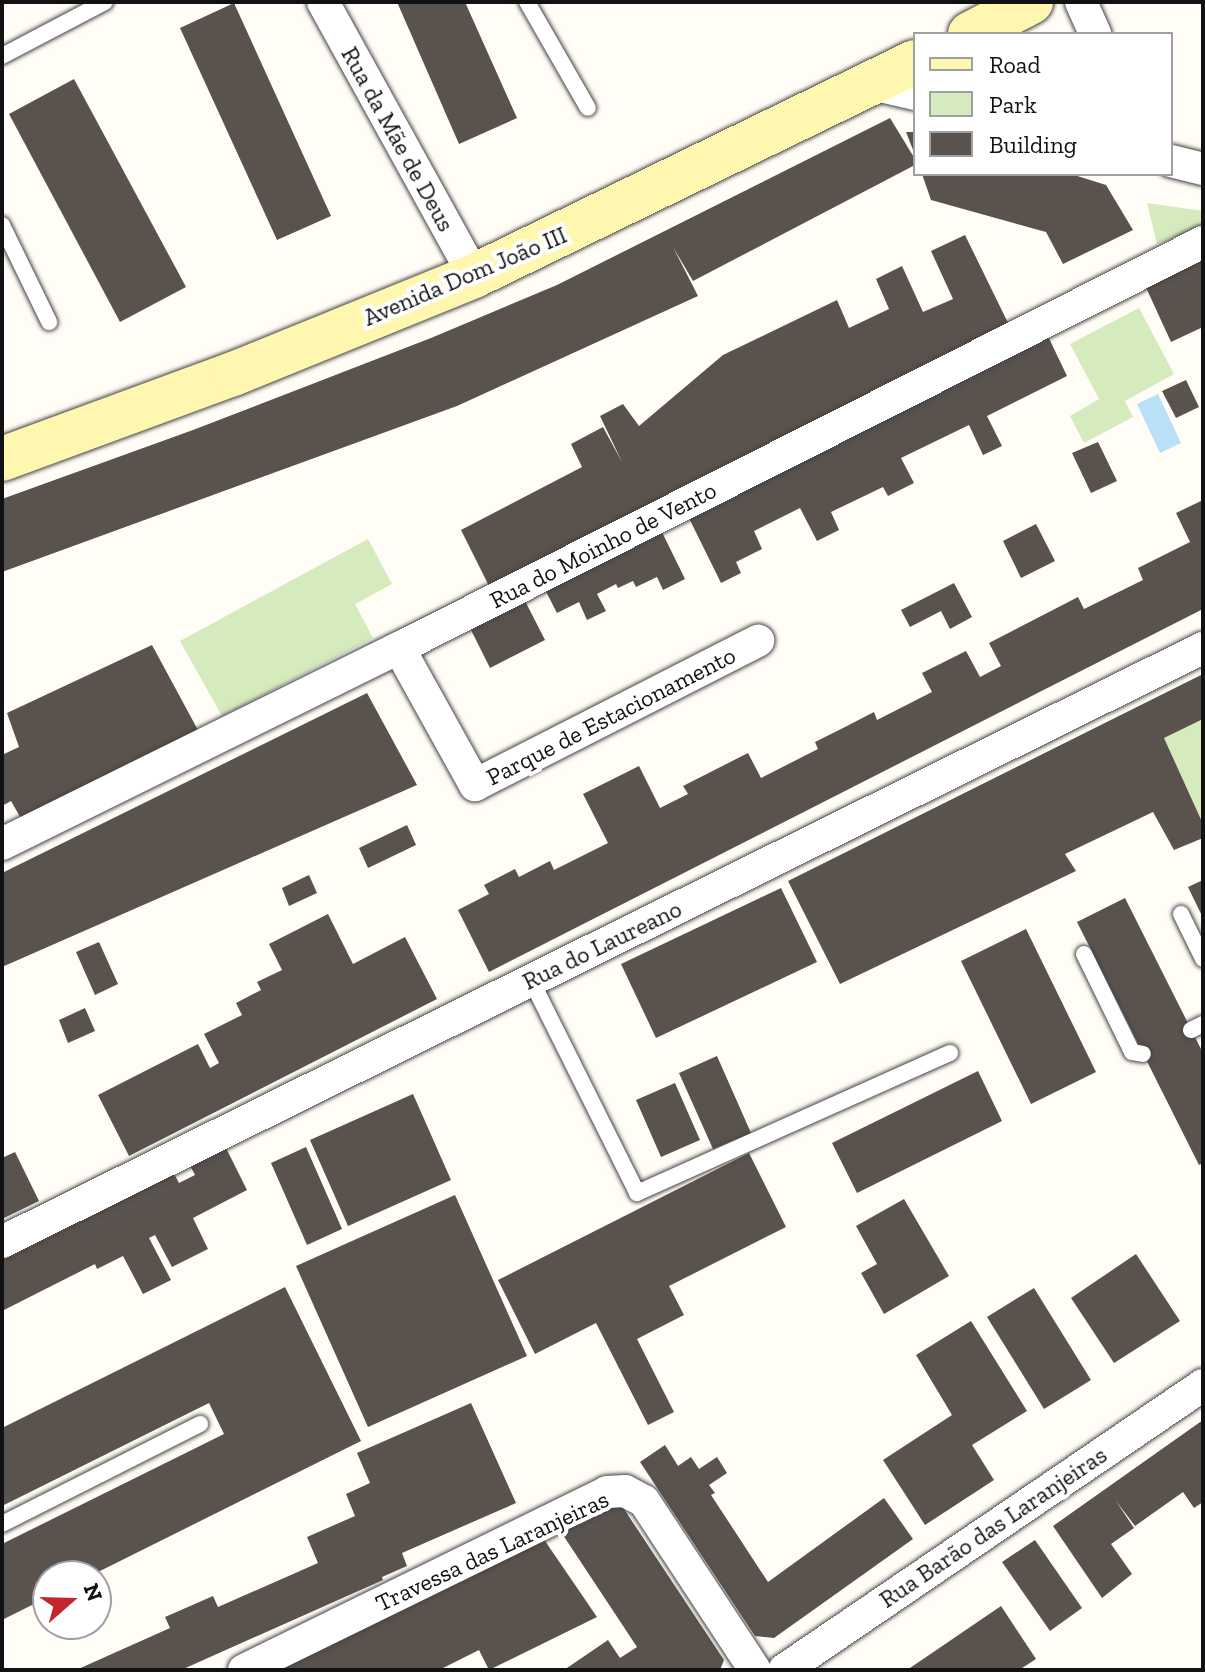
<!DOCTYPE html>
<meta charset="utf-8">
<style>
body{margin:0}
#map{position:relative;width:1205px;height:1672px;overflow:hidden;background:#fffdf5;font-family:"Zilla Slab",serif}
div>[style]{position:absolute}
.green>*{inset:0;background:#d5ebbd}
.water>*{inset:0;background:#b9e0f7}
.building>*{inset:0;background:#5a524d}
.roads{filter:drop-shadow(0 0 2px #444) drop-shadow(0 0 2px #444)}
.service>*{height:16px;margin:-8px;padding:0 8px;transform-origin:8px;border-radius:8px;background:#fff}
.minor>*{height:32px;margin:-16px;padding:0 16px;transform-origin:16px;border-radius:16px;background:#fff}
.secondary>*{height:44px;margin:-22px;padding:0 22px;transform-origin:22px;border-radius:22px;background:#fff6b0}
span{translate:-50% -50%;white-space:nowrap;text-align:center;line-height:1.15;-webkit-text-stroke:8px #fff;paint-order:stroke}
.street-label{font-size:24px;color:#111}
.frame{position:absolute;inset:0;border:4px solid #111;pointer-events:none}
.legend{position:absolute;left:913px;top:32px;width:260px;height:144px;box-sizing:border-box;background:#fff;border:2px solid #a0a0a0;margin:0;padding:10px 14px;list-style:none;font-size:24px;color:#111}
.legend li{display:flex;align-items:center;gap:16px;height:40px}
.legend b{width:40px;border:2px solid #a0a0a0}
.north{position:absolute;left:32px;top:1560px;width:80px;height:80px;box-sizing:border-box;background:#fff;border:2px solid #a0a0a0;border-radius:50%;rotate:70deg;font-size:22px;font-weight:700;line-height:32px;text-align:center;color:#111}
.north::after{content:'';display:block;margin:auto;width:28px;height:36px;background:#c4262e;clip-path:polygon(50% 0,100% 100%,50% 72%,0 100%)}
</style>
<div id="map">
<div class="green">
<div style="clip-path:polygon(1147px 203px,1203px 211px,1203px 228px,1157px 244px)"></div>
<div style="clip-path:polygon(1139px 308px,1174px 374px,1125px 401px,1133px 417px,1084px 443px,1070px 416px,1099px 399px,1070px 344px)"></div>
<div style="clip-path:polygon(368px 539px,392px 584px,355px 604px,373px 638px,222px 716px,180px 641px)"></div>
<div style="clip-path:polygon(1203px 719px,1203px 824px,1164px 738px)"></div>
</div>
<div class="water">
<div style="clip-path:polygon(1158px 394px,1181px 443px,1160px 453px,1137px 404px)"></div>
</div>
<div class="building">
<div style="clip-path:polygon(397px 2px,465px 2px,517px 118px,459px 144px)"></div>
<div style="clip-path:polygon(234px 3px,331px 216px,277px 240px,180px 28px)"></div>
<div style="clip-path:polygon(74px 79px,186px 287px,120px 322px,9px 114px)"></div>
<div style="clip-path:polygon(890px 118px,915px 159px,915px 165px,693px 281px,673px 247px,698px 296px,457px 406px,2px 572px,2px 499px,193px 430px,431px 338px,557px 285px)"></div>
<div style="clip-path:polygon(906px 132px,915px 132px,915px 155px)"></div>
<div style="clip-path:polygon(922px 174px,1071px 174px,1106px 185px,1133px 230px,1063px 264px,1046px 232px,931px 200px)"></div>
<div style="clip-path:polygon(965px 235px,1011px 329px,489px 586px,461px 530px,582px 467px,571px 444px,603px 427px,622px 462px,600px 416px,623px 404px,639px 426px,723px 355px,837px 300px,849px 328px,889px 309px,876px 279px,902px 266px,923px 312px,953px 299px,931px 251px)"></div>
<div style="clip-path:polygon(1203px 259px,1203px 327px,1171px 342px,1143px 281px)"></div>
<div style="clip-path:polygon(1045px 330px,1067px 376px,987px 416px,1002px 446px,983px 455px,969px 425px,901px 458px,914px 483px,888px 496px,883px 487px,831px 512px,839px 530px,817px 541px,800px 508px,754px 531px,762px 549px,736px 562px,741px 573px,721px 583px,684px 508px)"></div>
<div style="clip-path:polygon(1186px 380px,1199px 407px,1176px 418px,1162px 391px)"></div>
<div style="clip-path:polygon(1098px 442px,1117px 481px,1091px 493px,1072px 453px)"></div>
<div style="clip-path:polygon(1203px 500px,1203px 609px,489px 972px,458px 910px,489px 894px,484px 885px,515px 869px,519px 877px,550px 861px,554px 870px,608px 843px,583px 794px,639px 766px,660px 808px,688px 794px,683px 786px,748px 753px,761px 778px,818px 749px,815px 742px,845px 727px,874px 712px,877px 720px,932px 692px,922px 673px,966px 651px,980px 677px,1001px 666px,989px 643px,1078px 597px,1084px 609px,1143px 580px,1138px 568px,1190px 542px,1176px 513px)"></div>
<div style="clip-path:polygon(658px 524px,685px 579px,663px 590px,657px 577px,636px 587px,633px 581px,618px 588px,616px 584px,597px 594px,606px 611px,587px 620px,579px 602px,557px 613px,541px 582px)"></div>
<div style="clip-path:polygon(1036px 524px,1055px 561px,1021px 578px,1003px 541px)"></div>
<div style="clip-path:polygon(954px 583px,972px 617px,950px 629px,941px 611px,910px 627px,901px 610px)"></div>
<div style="clip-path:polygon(522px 595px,545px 640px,490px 668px,467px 622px)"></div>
<div style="clip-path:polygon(152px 645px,199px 732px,23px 822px,11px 801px,2px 806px,2px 755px,19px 747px,7px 713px)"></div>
<div style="clip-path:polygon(1203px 674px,1203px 719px,1164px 738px,1203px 824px,1203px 838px,1174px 850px,1153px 812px,1065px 854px,1076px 871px,840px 984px,788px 881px)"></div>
<div style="clip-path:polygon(367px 693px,417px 785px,2px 967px,2px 873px)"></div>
<div style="clip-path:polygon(407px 825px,416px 845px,368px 868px,359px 848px)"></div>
<div style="clip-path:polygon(309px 875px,317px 893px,289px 906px,282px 888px)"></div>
<div style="clip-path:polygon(1203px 880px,1203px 918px,1188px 887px)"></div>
<div style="clip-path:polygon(781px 888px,817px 962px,656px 1038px,621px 964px)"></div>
<div style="clip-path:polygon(1125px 898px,1203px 1053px,1203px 1163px,1199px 1165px,1077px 922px)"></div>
<div style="clip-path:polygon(328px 914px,353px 964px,405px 937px,437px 999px,129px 1156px,98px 1095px,198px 1044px,210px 1068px,219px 1063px,204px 1034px,242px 1015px,236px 1003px,261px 990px,257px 982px,282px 970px,269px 944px)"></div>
<div style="clip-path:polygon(1026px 929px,1096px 1072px,1031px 1104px,961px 961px)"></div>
<div style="clip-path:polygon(99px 942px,118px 984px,95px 995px,76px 952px)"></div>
<div style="clip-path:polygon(85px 1008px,95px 1031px,68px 1043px,59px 1020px)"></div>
<div style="clip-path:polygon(717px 1056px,751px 1133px,713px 1149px,679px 1073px)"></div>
<div style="clip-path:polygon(978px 1071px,1002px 1121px,857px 1193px,832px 1143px)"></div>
<div style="clip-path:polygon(675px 1083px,700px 1140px,661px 1157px,636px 1100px)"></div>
<div style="clip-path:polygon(413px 1094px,451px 1180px,348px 1226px,310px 1140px)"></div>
<div style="clip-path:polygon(224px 1144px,247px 1190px,193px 1218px,208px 1249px,172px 1267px,155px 1235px,149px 1238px,171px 1280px,143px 1294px,123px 1256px,97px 1269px,95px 1264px,2px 1311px,2px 1255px,171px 1168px,179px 1183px,195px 1175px,188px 1162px)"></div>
<div style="clip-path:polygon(306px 1147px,342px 1229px,307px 1245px,271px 1163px)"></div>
<div style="clip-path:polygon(15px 1152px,39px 1201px,2px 1219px,2px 1158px)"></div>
<div style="clip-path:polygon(749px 1153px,786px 1227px,669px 1286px,684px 1315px,637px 1339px,674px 1412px,648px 1425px,596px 1323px,535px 1354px,498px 1280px)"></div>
<div style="clip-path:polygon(455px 1195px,527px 1356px,368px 1427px,296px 1266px)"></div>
<div style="clip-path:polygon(904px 1199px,949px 1276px,884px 1314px,861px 1273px,877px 1264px,856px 1226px)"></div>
<div style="clip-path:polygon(1136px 1254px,1180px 1321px,1114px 1363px,1071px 1298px)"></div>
<div style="clip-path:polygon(285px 1287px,361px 1441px,90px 1576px,48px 1576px,48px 1597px,2px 1620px,2px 1544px,224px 1434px,209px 1403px,2px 1506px,2px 1428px)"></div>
<div style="clip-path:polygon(1034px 1288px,1091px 1380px,1044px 1409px,987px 1317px)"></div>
<div style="clip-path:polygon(971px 1321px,1027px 1411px,972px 1445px,994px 1480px,925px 1525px,883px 1460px,952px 1415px,916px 1355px)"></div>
<div style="clip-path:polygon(471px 1403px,516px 1503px,402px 1553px,407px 1566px,382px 1577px,383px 1580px,181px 1670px,76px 1670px,170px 1628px,165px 1617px,213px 1596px,218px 1607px,318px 1563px,307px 1537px,355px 1516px,346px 1494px,370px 1483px,357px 1453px)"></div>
<div style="clip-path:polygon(1203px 1420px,1203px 1502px,1194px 1508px,1183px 1492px,1135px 1526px,1116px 1501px,1134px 1528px,1111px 1544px,1132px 1574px,1102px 1598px,1053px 1526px)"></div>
<div style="clip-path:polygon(665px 1445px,678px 1466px,691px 1457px,699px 1469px,717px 1457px,727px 1473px,709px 1485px,715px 1493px,711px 1495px,768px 1582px,884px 1498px,913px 1539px,774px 1638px,755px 1636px,640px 1462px)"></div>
<div style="clip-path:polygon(603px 1504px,622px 1506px,724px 1660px,720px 1670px,564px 1670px,608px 1640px,620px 1658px,637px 1647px,561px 1532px)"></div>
<div style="clip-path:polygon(543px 1538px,597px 1617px,489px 1670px,479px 1650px,439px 1670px,276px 1670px)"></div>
<div style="clip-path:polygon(1035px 1540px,1082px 1608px,1050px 1631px,1002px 1562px)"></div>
<div style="clip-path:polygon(1001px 1606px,1036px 1659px,1019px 1670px,907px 1670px)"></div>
</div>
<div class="roads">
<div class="service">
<div style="left:527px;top:2px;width:122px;rotate:60.1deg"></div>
<div style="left:2px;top:56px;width:116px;rotate:-27.7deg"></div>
<div style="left:2px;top:225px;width:108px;rotate:64.1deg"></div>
<div style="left:1181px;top:914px;width:50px;rotate:63.9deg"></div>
<div style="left:1084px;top:954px;width:109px;rotate:63.9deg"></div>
<div style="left:1132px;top:1052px;width:11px;rotate:10deg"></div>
<div style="left:531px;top:980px;width:238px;rotate:63.5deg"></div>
<div style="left:637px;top:1193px;width:343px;rotate:-24.1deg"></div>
<div style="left:1191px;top:1030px;width:13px;rotate:-27deg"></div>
<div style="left:2px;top:1524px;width:222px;rotate:-26.8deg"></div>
</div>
<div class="minor">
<div style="left:323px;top:2px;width:313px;rotate:61.1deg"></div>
<div style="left:1081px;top:2px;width:35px;rotate:66deg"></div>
<div style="left:872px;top:84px;width:44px;rotate:13.1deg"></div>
<div style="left:1171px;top:161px;width:33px;rotate:14deg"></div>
<div style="left:399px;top:648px;width:157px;rotate:61deg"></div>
<div style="left:475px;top:785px;width:318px;rotate:-27deg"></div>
<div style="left:2px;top:844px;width:443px;rotate:-26.3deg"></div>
<div style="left:399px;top:648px;width:901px;rotate:-26.79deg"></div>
<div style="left:2px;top:1242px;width:1340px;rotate:-26.32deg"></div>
<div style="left:244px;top:1670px;width:404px;rotate:-26.1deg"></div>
<div style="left:607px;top:1492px;width:18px;rotate:-3deg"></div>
<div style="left:625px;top:1491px;width:21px;rotate:28deg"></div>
<div style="left:644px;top:1501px;width:202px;rotate:56.7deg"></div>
<div style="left:784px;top:1670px;width:507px;rotate:-34.22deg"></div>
</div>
<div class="secondary">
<div style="left:970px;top:34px;width:69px;rotate:-27.7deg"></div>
<div style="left:2px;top:459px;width:246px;rotate:-20.2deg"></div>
<div style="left:233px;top:374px;width:260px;rotate:-22.1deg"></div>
<div style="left:474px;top:276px;width:490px;rotate:-25.9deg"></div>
</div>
</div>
<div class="street-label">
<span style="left:398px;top:139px;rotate:61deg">Rua da Mãe de Deus</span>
<span style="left:465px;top:276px;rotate:-23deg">Avenida Dom João III</span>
<span style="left:603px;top:545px;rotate:-27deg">Rua do Moinho de Vento</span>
<span style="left:611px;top:716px;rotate:-27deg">Parque de Estacionamento</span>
<span style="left:602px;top:945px;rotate:-26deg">Rua do Laureano</span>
<span style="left:993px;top:1527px;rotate:-34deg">Rua Barão das Laranjeiras</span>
<span style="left:492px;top:1551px;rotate:-25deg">Travessa das Laranjeiras</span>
</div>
<div class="frame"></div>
<ul class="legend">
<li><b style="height:10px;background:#fff6b0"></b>Road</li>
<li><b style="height:22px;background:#d5ebbd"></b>Park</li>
<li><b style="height:22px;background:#5a524d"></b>Building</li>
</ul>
<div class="north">N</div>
</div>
